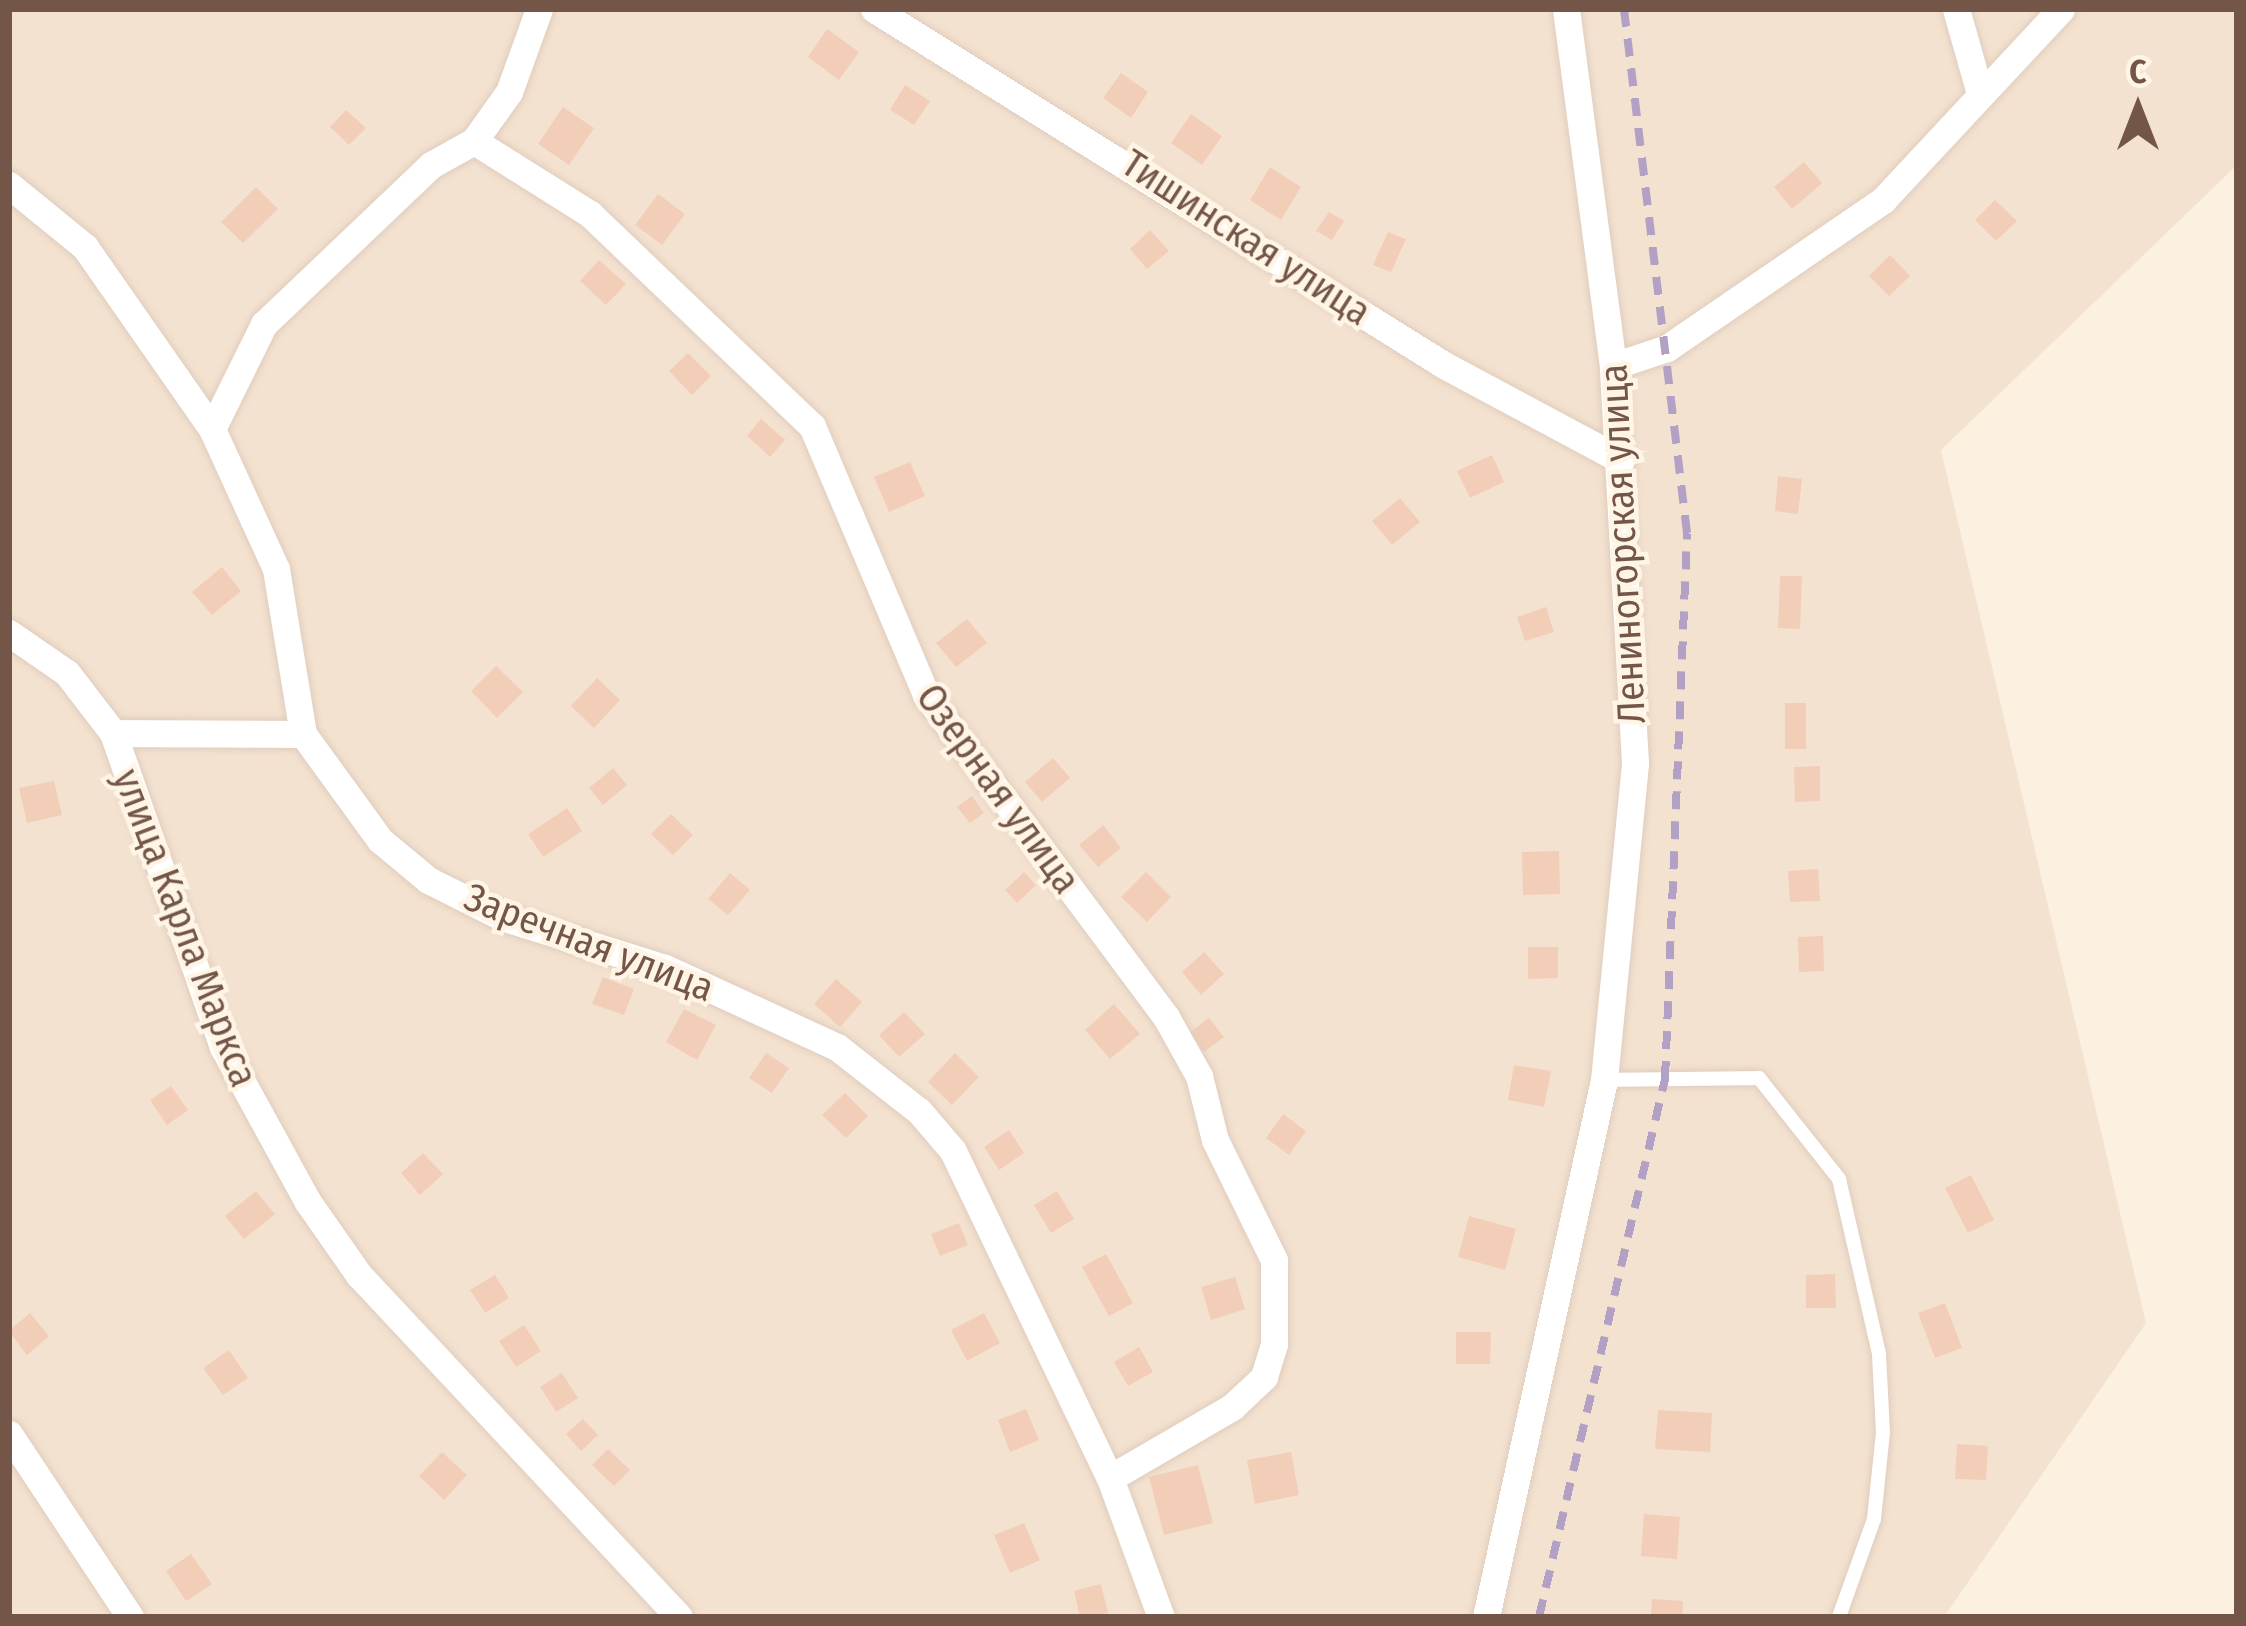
<!DOCTYPE html>
<meta charset="utf-8">
<style>
body{margin:0}
#map{position:relative;width:2246px;height:1626px;overflow:hidden;background:#fcf1e1;font-family:"Fira Sans Condensed",sans-serif}
div>[style]{position:absolute}
.residential>*{inset:0;background:#f4e2d0}
.building>*{inset:0;background:#f2ceb9}
.roads{filter:drop-shadow(0 0 3px #e0cdbd) drop-shadow(0 0 3px #e0cdbd)}
.lane>*{height:14px;margin:-7px;padding:0 7px;transform-origin:7px;border-radius:7px;background:#fff}
.street>*{height:27px;margin:-13.5px;padding:0 13.5px;transform-origin:13.5px;border-radius:13.5px;background:#fff}
.rail>*{height:8px;margin-top:-4px;transform-origin:0;background:repeating-linear-gradient(90deg,#b3a0c5 0 18px,transparent 0 30px)}
span{translate:-50% -50%;white-space:nowrap;text-align:center;line-height:1.15;-webkit-text-stroke:9px #fff5e7;paint-order:stroke}
.street-label{font-size:39px;color:#745648}
.frame{position:absolute;inset:0;border:12px solid #745648;pointer-events:none}
.north{position:absolute;left:2078px;top:48px;width:120px;height:120px;-webkit-text-stroke:9px #fff5e7;paint-order:stroke;rotate:0deg;font-size:33px;font-weight:700;line-height:48px;text-align:center;color:#745648}
.north::after{content:'';display:block;margin:auto;width:42px;height:54px;background:#745648;clip-path:polygon(50% 0,100% 100%,50% 72%,0 100%)}
</style>
<div id="map">
<div class="residential">
<div style="clip-path:polygon(9px 9px,2237px 9px,2237px 165px,1941px 450px,2146px 1323px,1944px 1617px,9px 1617px)"></div>
</div>
<div class="building">
<div style="clip-path:polygon(827px 29px,859px 52px,839px 80px,808px 57px)"></div>
<div style="clip-path:polygon(1121px 73px,1148px 92px,1131px 118px,1103px 98px)"></div>
<div style="clip-path:polygon(905px 85px,930px 101px,914px 125px,890px 110px)"></div>
<div style="clip-path:polygon(563px 107px,594px 128px,569px 165px,538px 144px)"></div>
<div style="clip-path:polygon(346px 110px,366px 128px,349px 145px,330px 127px)"></div>
<div style="clip-path:polygon(1191px 114px,1222px 136px,1202px 165px,1171px 143px)"></div>
<div style="clip-path:polygon(1804px 162px,1822px 183px,1792px 209px,1774px 187px)"></div>
<div style="clip-path:polygon(1270px 167px,1301px 187px,1281px 220px,1250px 200px)"></div>
<div style="clip-path:polygon(256px 187px,278px 209px,243px 243px,221px 222px)"></div>
<div style="clip-path:polygon(658px 194px,685px 214px,662px 245px,635px 225px)"></div>
<div style="clip-path:polygon(1995px 200px,2017px 221px,1996px 241px,1975px 220px)"></div>
<div style="clip-path:polygon(1329px 212px,1344px 221px,1332px 240px,1316px 231px)"></div>
<div style="clip-path:polygon(1150px 230px,1169px 251px,1147px 269px,1130px 249px)"></div>
<div style="clip-path:polygon(1388px 232px,1406px 239px,1391px 272px,1373px 265px)"></div>
<div style="clip-path:polygon(1890px 255px,1910px 276px,1889px 296px,1869px 276px)"></div>
<div style="clip-path:polygon(599px 260px,626px 284px,606px 305px,580px 281px)"></div>
<div style="clip-path:polygon(688px 353px,711px 376px,692px 395px,669px 371px)"></div>
<div style="clip-path:polygon(761px 419px,785px 440px,770px 457px,747px 436px)"></div>
<div style="clip-path:polygon(1492px 455px,1504px 482px,1470px 498px,1457px 471px)"></div>
<div style="clip-path:polygon(910px 462px,925px 496px,889px 512px,874px 477px)"></div>
<div style="clip-path:polygon(1778px 476px,1802px 479px,1798px 514px,1775px 511px)"></div>
<div style="clip-path:polygon(1400px 498px,1420px 522px,1392px 545px,1372px 521px)"></div>
<div style="clip-path:polygon(222px 567px,241px 591px,212px 615px,192px 592px)"></div>
<div style="clip-path:polygon(1780px 576px,1802px 576px,1800px 629px,1778px 628px)"></div>
<div style="clip-path:polygon(1546px 607px,1554px 632px,1525px 641px,1517px 617px)"></div>
<div style="clip-path:polygon(967px 619px,987px 643px,956px 667px,936px 643px)"></div>
<div style="clip-path:polygon(496px 666px,523px 692px,497px 718px,471px 691px)"></div>
<div style="clip-path:polygon(597px 678px,620px 700px,594px 728px,571px 706px)"></div>
<div style="clip-path:polygon(1785px 703px,1806px 703px,1806px 749px,1785px 749px)"></div>
<div style="clip-path:polygon(1053px 758px,1070px 778px,1042px 802px,1025px 782px)"></div>
<div style="clip-path:polygon(1820px 766px,1820px 801px,1795px 802px,1794px 767px)"></div>
<div style="clip-path:polygon(613px 768px,627px 785px,603px 805px,589px 788px)"></div>
<div style="clip-path:polygon(54px 781px,62px 815px,27px 823px,19px 788px)"></div>
<div style="clip-path:polygon(972px 796px,984px 813px,970px 823px,957px 807px)"></div>
<div style="clip-path:polygon(567px 808px,582px 831px,543px 857px,528px 834px)"></div>
<div style="clip-path:polygon(671px 814px,693px 835px,673px 855px,651px 834px)"></div>
<div style="clip-path:polygon(1103px 825px,1121px 848px,1098px 867px,1079px 845px)"></div>
<div style="clip-path:polygon(1559px 851px,1560px 894px,1523px 895px,1522px 852px)"></div>
<div style="clip-path:polygon(1818px 869px,1820px 901px,1790px 902px,1788px 871px)"></div>
<div style="clip-path:polygon(1024px 872px,1036px 885px,1017px 903px,1005px 890px)"></div>
<div style="clip-path:polygon(1146px 872px,1171px 897px,1147px 922px,1121px 897px)"></div>
<div style="clip-path:polygon(730px 873px,750px 890px,728px 915px,708px 899px)"></div>
<div style="clip-path:polygon(1823px 936px,1824px 971px,1799px 972px,1798px 937px)"></div>
<div style="clip-path:polygon(1528px 947px,1558px 947px,1558px 978px,1528px 979px)"></div>
<div style="clip-path:polygon(1204px 952px,1224px 974px,1201px 995px,1182px 972px)"></div>
<div style="clip-path:polygon(603px 977px,634px 989px,624px 1015px,592px 1004px)"></div>
<div style="clip-path:polygon(836px 979px,862px 1002px,840px 1027px,814px 1004px)"></div>
<div style="clip-path:polygon(1114px 1004px,1140px 1034px,1110px 1059px,1085px 1030px)"></div>
<div style="clip-path:polygon(684px 1009px,716px 1025px,697px 1060px,666px 1042px)"></div>
<div style="clip-path:polygon(904px 1012px,925px 1034px,899px 1057px,879px 1035px)"></div>
<div style="clip-path:polygon(1209px 1018px,1224px 1037px,1204px 1052px,1189px 1033px)"></div>
<div style="clip-path:polygon(766px 1053px,789px 1068px,772px 1093px,749px 1078px)"></div>
<div style="clip-path:polygon(955px 1053px,979px 1077px,952px 1105px,928px 1082px)"></div>
<div style="clip-path:polygon(1514px 1065px,1551px 1071px,1544px 1107px,1508px 1100px)"></div>
<div style="clip-path:polygon(171px 1086px,188px 1110px,167px 1125px,150px 1100px)"></div>
<div style="clip-path:polygon(845px 1093px,868px 1116px,846px 1138px,822px 1115px)"></div>
<div style="clip-path:polygon(1283px 1114px,1306px 1131px,1289px 1155px,1266px 1138px)"></div>
<div style="clip-path:polygon(1009px 1130px,1024px 1153px,999px 1170px,984px 1147px)"></div>
<div style="clip-path:polygon(423px 1153px,443px 1174px,420px 1195px,401px 1173px)"></div>
<div style="clip-path:polygon(1971px 1175px,1994px 1220px,1968px 1233px,1945px 1188px)"></div>
<div style="clip-path:polygon(256px 1191px,275px 1214px,244px 1239px,225px 1216px)"></div>
<div style="clip-path:polygon(1057px 1191px,1074px 1219px,1051px 1233px,1034px 1205px)"></div>
<div style="clip-path:polygon(1469px 1216px,1516px 1229px,1505px 1270px,1458px 1257px)"></div>
<div style="clip-path:polygon(959px 1223px,968px 1245px,940px 1256px,931px 1234px)"></div>
<div style="clip-path:polygon(1106px 1254px,1133px 1303px,1109px 1316px,1082px 1267px)"></div>
<div style="clip-path:polygon(1835px 1274px,1836px 1308px,1806px 1308px,1806px 1275px)"></div>
<div style="clip-path:polygon(495px 1275px,509px 1298px,485px 1313px,470px 1290px)"></div>
<div style="clip-path:polygon(1235px 1277px,1245px 1309px,1211px 1320px,1201px 1287px)"></div>
<div style="clip-path:polygon(1945px 1303px,1962px 1348px,1935px 1358px,1918px 1313px)"></div>
<div style="clip-path:polygon(30px 1313px,49px 1336px,27px 1355px,9px 1331px)"></div>
<div style="clip-path:polygon(984px 1313px,1000px 1343px,967px 1361px,951px 1330px)"></div>
<div style="clip-path:polygon(524px 1325px,541px 1351px,516px 1367px,499px 1341px)"></div>
<div style="clip-path:polygon(1456px 1332px,1491px 1332px,1490px 1364px,1456px 1364px)"></div>
<div style="clip-path:polygon(1139px 1347px,1153px 1372px,1128px 1386px,1114px 1362px)"></div>
<div style="clip-path:polygon(229px 1350px,248px 1378px,223px 1395px,203px 1368px)"></div>
<div style="clip-path:polygon(562px 1373px,578px 1398px,556px 1412px,540px 1387px)"></div>
<div style="clip-path:polygon(1026px 1409px,1039px 1440px,1010px 1452px,998px 1420px)"></div>
<div style="clip-path:polygon(1658px 1410px,1712px 1413px,1710px 1452px,1655px 1449px)"></div>
<div style="clip-path:polygon(583px 1419px,598px 1435px,581px 1451px,566px 1434px)"></div>
<div style="clip-path:polygon(1957px 1444px,1988px 1446px,1986px 1480px,1955px 1479px)"></div>
<div style="clip-path:polygon(608px 1449px,630px 1470px,614px 1486px,592px 1465px)"></div>
<div style="clip-path:polygon(442px 1452px,467px 1475px,444px 1500px,419px 1476px)"></div>
<div style="clip-path:polygon(1291px 1452px,1299px 1495px,1255px 1504px,1247px 1460px)"></div>
<div style="clip-path:polygon(1198px 1465px,1213px 1523px,1164px 1535px,1149px 1477px)"></div>
<div style="clip-path:polygon(1644px 1514px,1680px 1517px,1677px 1559px,1641px 1556px)"></div>
<div style="clip-path:polygon(1024px 1523px,1040px 1560px,1010px 1573px,994px 1535px)"></div>
<div style="clip-path:polygon(191px 1554px,212px 1584px,186px 1601px,166px 1571px)"></div>
<div style="clip-path:polygon(1101px 1584px,1108px 1613px,1080px 1617px,1074px 1591px)"></div>
<div style="clip-path:polygon(1652px 1599px,1683px 1601px,1682px 1617px,1651px 1617px)"></div>
</div>
<div class="roads">
<div class="lane">
<div style="left:1604px;top:1080px;width:155px;rotate:-0.7deg"></div>
<div style="left:1759px;top:1078px;width:129px;rotate:51.6deg"></div>
<div style="left:1839px;top:1179px;width:180px;rotate:77.1deg"></div>
<div style="left:1879px;top:1354px;width:78px;rotate:87.1deg"></div>
<div style="left:1883px;top:1432px;width:87px;rotate:95.9deg"></div>
<div style="left:1874px;top:1519px;width:104px;rotate:109.7deg"></div>
</div>
<div class="street">
<div style="left:874px;top:9px;width:672px;rotate:31.99deg"></div>
<div style="left:1444px;top:365px;width:201px;rotate:28.2deg"></div>
<div style="left:1956px;top:9px;width:88px;rotate:74.2deg"></div>
<div style="left:474px;top:141px;width:137px;rotate:32.2deg"></div>
<div style="left:590px;top:214px;width:307px;rotate:43.7deg"></div>
<div style="left:812px;top:426px;width:292px;rotate:67deg"></div>
<div style="left:926px;top:695px;width:402px;rotate:53.3deg"></div>
<div style="left:1166px;top:1017px;width:68px;rotate:60.8deg"></div>
<div style="left:1199px;top:1076px;width:66px;rotate:76deg"></div>
<div style="left:1215px;top:1140px;width:134px;rotate:63.8deg"></div>
<div style="left:1274px;top:1260px;width:84px;rotate:90deg"></div>
<div style="left:1274px;top:1344px;width:34px;rotate:107deg"></div>
<div style="left:1264px;top:1377px;width:44px;rotate:136.8deg"></div>
<div style="left:1232px;top:1407px;width:141px;rotate:149.8deg"></div>
<div style="left:9px;top:185px;width:98px;rotate:39.2deg"></div>
<div style="left:85px;top:247px;width:222px;rotate:55.1deg"></div>
<div style="left:212px;top:429px;width:154px;rotate:65.4deg"></div>
<div style="left:276px;top:569px;width:167px;rotate:80.7deg"></div>
<div style="left:303px;top:734px;width:131px;rotate:54deg"></div>
<div style="left:380px;top:840px;width:62px;rotate:39.8deg"></div>
<div style="left:428px;top:880px;width:83px;rotate:26.6deg"></div>
<div style="left:502px;top:917px;width:171px;rotate:17.4deg"></div>
<div style="left:665px;top:968px;width:189px;rotate:24.7deg"></div>
<div style="left:837px;top:1047px;width:104px;rotate:38deg"></div>
<div style="left:919px;top:1111px;width:52px;rotate:49.6deg"></div>
<div style="left:953px;top:1151px;width:363px;rotate:64.4deg"></div>
<div style="left:1110px;top:1478px;width:148px;rotate:69.9deg"></div>
<div style="left:1613px;top:366px;width:57px;rotate:-18.4deg"></div>
<div style="left:1667px;top:348px;width:262px;rotate:-34.4deg"></div>
<div style="left:1883px;top:200px;width:261px;rotate:-47deg"></div>
<div style="left:212px;top:429px;width:117px;rotate:-63.7deg"></div>
<div style="left:264px;top:324px;width:231px;rotate:-43.6deg"></div>
<div style="left:431px;top:165px;width:49px;rotate:-29.2deg"></div>
<div style="left:474px;top:141px;width:60px;rotate:-54.5deg"></div>
<div style="left:509px;top:92px;width:88px;rotate:-70.1deg"></div>
<div style="left:9px;top:633px;width:70px;rotate:34.6deg"></div>
<div style="left:67px;top:673px;width:76px;rotate:52.5deg"></div>
<div style="left:113px;top:733px;width:333px;rotate:70.7deg"></div>
<div style="left:223px;top:1047px;width:177px;rotate:61.3deg"></div>
<div style="left:308px;top:1202px;width:89px;rotate:55.1deg"></div>
<div style="left:359px;top:1275px;width:468px;rotate:46.9deg"></div>
<div style="left:113px;top:733px;width:190px;rotate:0.3deg"></div>
<div style="left:9px;top:1434px;width:219px;rotate:56.5deg"></div>
<div style="left:1486px;top:1617px;width:550px;rotate:-77.61deg"></div>
<div style="left:1604px;top:1080px;width:319px;rotate:-84.4deg"></div>
<div style="left:1635px;top:763px;width:398px;rotate:-93.2deg"></div>
<div style="left:1613px;top:366px;width:360px;rotate:-97.5deg"></div>
</div>
</div>
<div class="rail">
<div style="left:1539px;top:1617px;width:553px;rotate:-76.82deg"></div>
<div style="left:1665px;top:1079px;width:546px;rotate:-87.69deg"></div>
<div style="left:1687px;top:533px;width:528px;rotate:-96.86deg"></div>
</div>
<div class="street-label">
<span style="left:1246px;top:238px;rotate:33deg">Тишинская улица</span>
<span style="left:1623px;top:544px;rotate:-93deg">Лениногорская улица</span>
<span style="left:998px;top:789px;rotate:54deg">Озерная улица</span>
<span style="left:185px;top:928px;rotate:69deg">улица Карла Маркса</span>
<span style="left:589px;top:943px;rotate:21deg">Заречная улица</span>
</div>
<div class="frame"></div>
<div class="north">С</div>
</div>
